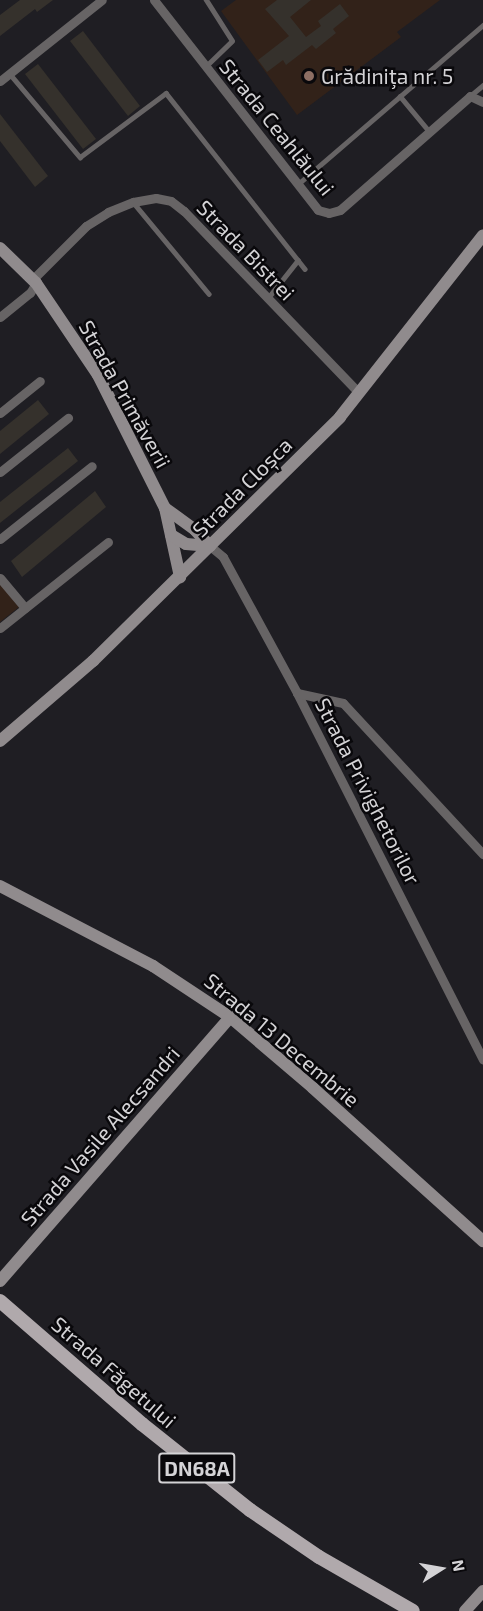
<!DOCTYPE html>
<meta charset="utf-8">
<style>
body{margin:0}
#map{position:relative;width:483px;height:1611px;overflow:hidden;background:#1f1e23;font-family:"Exo 2",sans-serif}
div>[style]{position:absolute}
.education>*{inset:0;background:#322219}
.building>*{inset:0;background:#35312c}
.lane>*{height:4.5px;margin:-2.25px;padding:0 2.25px;transform-origin:2.25px;border-radius:2.25px;background:#676465}
.street>*{height:9px;margin:-4.5px;padding:0 4.5px;transform-origin:4.5px;border-radius:4.5px;background:#676465}
.secondary>*{height:12px;margin:-6px;padding:0 6px;transform-origin:6px;border-radius:6px;background:#908b8d}
.primary>*{height:14px;margin:-7px;padding:0 7px;transform-origin:7px;border-radius:7px;background:#b0a9ac}
.dots>*{width:16px;height:16px;translate:-50% -50%;box-sizing:border-box;border:3px solid #09080b;border-radius:50%}
span{translate:-50% -50%;white-space:nowrap;text-align:center;line-height:1.15;-webkit-text-stroke:5px #09080b;paint-order:stroke}
.shield-label span{padding:2px 4px;background:#09080b;border:2px solid;border-radius:4px;-webkit-text-stroke-width:0}
.shield-label{font-size:20px;color:#d4d3d6;font-weight:700}
.poi-label{font-size:21px;color:#d4d3d6}
.left{translate:0 -50%;text-align:left}
.street-label{font-size:21px;color:#d4d3d6}
.north{position:absolute;left:411px;top:1539px;width:60px;height:60px;-webkit-text-stroke:4px #09080b;paint-order:stroke;rotate:79deg;font-size:16px;font-weight:700;line-height:24px;text-align:center;color:#d4d3d6}
.north::after{content:'';display:block;margin:auto;width:21px;height:27px;background:#d4d3d6;clip-path:polygon(50% 0,100% 100%,50% 72%,0 100%)}
</style>
<div id="map">
<div class="education">
<div style="clip-path:polygon(236px 0,440px 0,397px 32px,401px 37px,297px 115px,221px 11px)"></div>
<div style="clip-path:polygon(0 584px,19px 607px,0 622px)"></div>
</div>
<div class="building">
<div style="clip-path:polygon(20px 0,53px 0,37px 12px,35px 9px,0 36px,0 15px)"></div>
<div style="clip-path:polygon(277px 0,311px 0,290px 17px,306px 37px,321px 26px,318px 21px,340px 4px,349px 16px,333px 29px,336px 33px,316px 49px,312px 45px,286px 65px,283px 60px,267px 72px,258px 60px,289px 36px,265px 9px)"></div>
<div style="clip-path:polygon(83px 31px,140px 106px,128px 116px,70px 41px)"></div>
<div style="clip-path:polygon(38px 64px,96px 139px,83px 149px,25px 74px)"></div>
<div style="clip-path:polygon(0 114px,48px 176px,35px 187px,0 141px)"></div>
<div style="clip-path:polygon(38px 400px,49px 414px,0 454px,0 431px)"></div>
<div style="clip-path:polygon(68px 448px,78px 461px,0 523px,0 502px)"></div>
<div style="clip-path:polygon(95px 491px,106px 507px,22px 577px,11px 561px)"></div>
</div>
<div class="lane">
<div style="left:205px;top:67px;width:37px;rotate:-44deg"></div>
<div style="left:232px;top:41px;width:49px;rotate:-122.4deg"></div>
<div style="left:10px;top:74px;width:109px;rotate:49.9deg"></div>
<div style="left:80px;top:157px;width:107px;rotate:-36.7deg"></div>
<div style="left:166px;top:93px;width:224px;rotate:51.7deg"></div>
<div style="left:400px;top:96px;width:45px;rotate:50.4deg"></div>
<div style="left:470px;top:96px;width:17px;rotate:-40deg"></div>
<div style="left:297px;top:185px;width:245px;rotate:-40.7deg"></div>
<div style="left:133px;top:202px;width:119px;rotate:50.4deg"></div>
<div style="left:268px;top:298px;width:48px;rotate:-51.7deg"></div>
</div>
<div class="street">
<div style="left:154px;top:0;width:266px;rotate:52deg"></div>
<div style="left:318px;top:210px;width:11px;rotate:15deg"></div>
<div style="left:329px;top:213px;width:11px;rotate:-15deg"></div>
<div style="left:340px;top:210px;width:173px;rotate:-41.2deg"></div>
<div style="left:470px;top:96px;width:14px;rotate:25deg"></div>
<div style="left:0;top:81px;width:130px;rotate:-38.5deg"></div>
<div style="left:33px;top:279px;width:75px;rotate:-45deg"></div>
<div style="left:86px;top:226px;width:26px;rotate:-32deg"></div>
<div style="left:108px;top:212px;width:27px;rotate:-22deg"></div>
<div style="left:133px;top:202px;width:23px;rotate:-10deg"></div>
<div style="left:156px;top:198px;width:15px;rotate:11deg"></div>
<div style="left:171px;top:201px;width:16px;rotate:38deg"></div>
<div style="left:184px;top:211px;width:252px;rotate:46.1deg"></div>
<div style="left:0;top:317px;width:38px;rotate:-39deg"></div>
<div style="left:30px;top:293px;width:12px;rotate:-59deg"></div>
<div style="left:0;top:413px;width:51px;rotate:-38.7deg"></div>
<div style="left:0;top:472px;width:87px;rotate:-38.5deg"></div>
<div style="left:0;top:539px;width:117px;rotate:-38.4deg"></div>
<div style="left:210px;top:546px;width:17px;rotate:40deg"></div>
<div style="left:223px;top:557px;width:155px;rotate:61.4deg"></div>
<div style="left:297px;top:693px;width:411px;rotate:63.1deg"></div>
<div style="left:0;top:578px;width:39px;rotate:50deg"></div>
<div style="left:0;top:628px;width:138px;rotate:-38.5deg"></div>
<div style="left:297px;top:693px;width:47px;rotate:12.3deg"></div>
<div style="left:343px;top:703px;width:206px;rotate:47.2deg"></div>
</div>
<div class="secondary">
<div style="left:0;top:248px;width:50px;rotate:44.2deg"></div>
<div style="left:36px;top:283px;width:111px;rotate:56deg"></div>
<div style="left:98px;top:375px;width:149px;rotate:63.3deg"></div>
<div style="left:165px;top:508px;width:71px;rotate:77.7deg"></div>
<div style="left:165px;top:508px;width:37px;rotate:36deg"></div>
<div style="left:195px;top:530px;width:22px;rotate:47deg"></div>
<div style="left:171px;top:535px;width:17px;rotate:31deg"></div>
<div style="left:186px;top:544px;width:24px;rotate:5deg"></div>
<div style="left:0;top:741px;width:123px;rotate:-40.7deg"></div>
<div style="left:93px;top:661px;width:347px;rotate:-44.6deg"></div>
<div style="left:340px;top:417px;width:231px;rotate:-51.8deg"></div>
<div style="left:0;top:886px;width:173px;rotate:27.6deg"></div>
<div style="left:153px;top:966px;width:92px;rotate:33.5deg"></div>
<div style="left:230px;top:1017px;width:109px;rotate:40.5deg"></div>
<div style="left:313px;top:1088px;width:229px;rotate:42deg"></div>
<div style="left:0;top:1281px;width:350px;rotate:-48.9deg"></div>
<div style="left:465px;top:1611px;width:27px;rotate:-48deg"></div>
</div>
<div class="primary">
<div style="left:0;top:1301px;width:188px;rotate:40.9deg"></div>
<div style="left:142px;top:1424px;width:138px;rotate:38.5deg"></div>
<div style="left:250px;top:1510px;width:83px;rotate:34.3deg"></div>
<div style="left:319px;top:1557px;width:108px;rotate:29.9deg"></div>
</div>
<div class="dots">
<div style="left:309px;top:76px;background:#8d6e63"></div>
</div>
<div class="shield-label">
<span style="left:197px;top:1468px">DN68A</span>
</div>
<div class="poi-label">
<span class="left" style="left:321px;top:76px">Grădiniţa nr. 5</span>
</div>
<div class="street-label">
<span style="left:277px;top:127px;rotate:51deg">Strada Ceahlăului</span>
<span style="left:246px;top:250px;rotate:46deg">Strada Bistrei</span>
<span style="left:125px;top:394px;rotate:61deg">Strada Primăverii</span>
<span style="left:242px;top:487px;rotate:-45deg">Strada Cloșca</span>
<span style="left:368px;top:791px;rotate:63deg">Strada Privighetorilor</span>
<span style="left:282px;top:1040px;rotate:40deg">Strada 13 Decembrie</span>
<span style="left:100px;top:1136px;rotate:-49deg">Strada Vasile Alecsandri</span>
<span style="left:114px;top:1372px;rotate:41deg">Strada Făgetului</span>
</div>
<div class="north">N</div>
</div>
